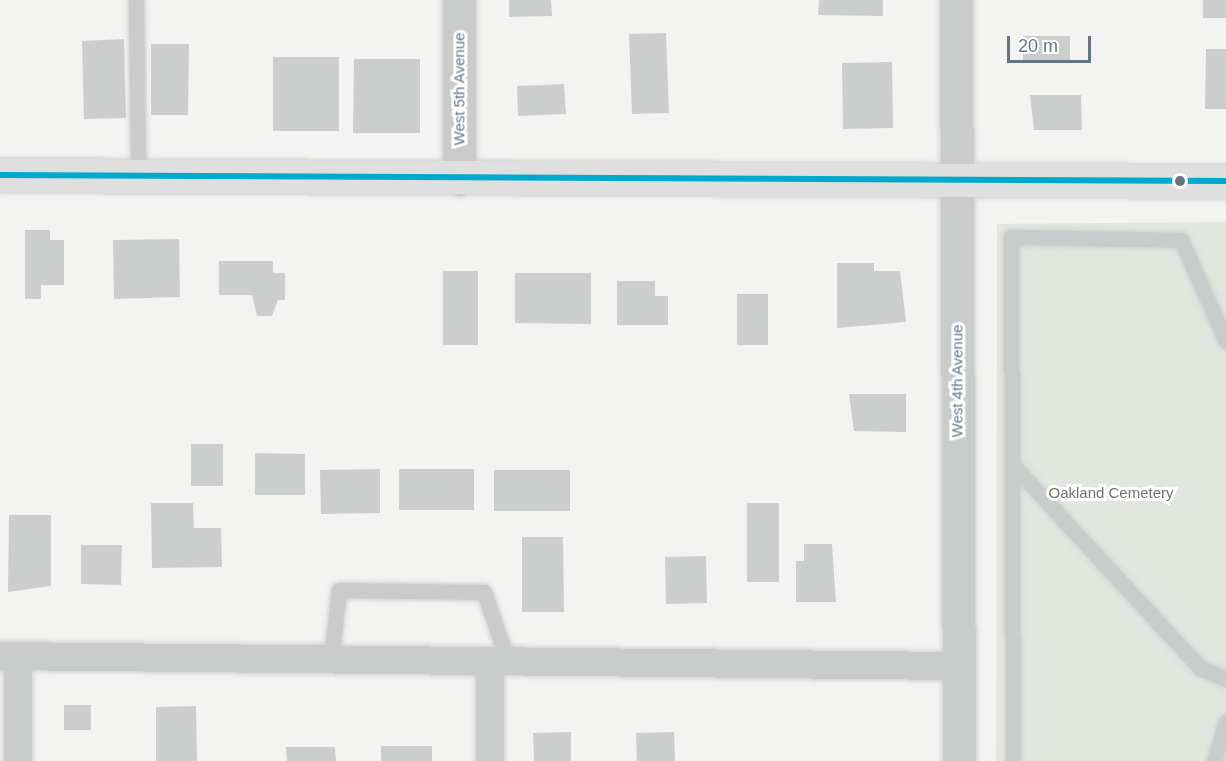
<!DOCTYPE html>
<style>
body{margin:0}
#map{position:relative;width:1226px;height:761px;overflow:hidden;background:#f3f3f1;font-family:Arial,sans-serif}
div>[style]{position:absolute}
.green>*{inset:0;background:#e2e6df}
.building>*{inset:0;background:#cccece}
.roads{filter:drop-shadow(0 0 2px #d0d1d2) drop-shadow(0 0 2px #d0d1d2)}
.service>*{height:15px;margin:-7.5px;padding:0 7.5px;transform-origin:7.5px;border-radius:7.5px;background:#cacccc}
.minor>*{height:28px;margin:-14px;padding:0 14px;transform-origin:14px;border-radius:14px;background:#cacccc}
.tertiary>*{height:33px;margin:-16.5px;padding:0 16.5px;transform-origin:16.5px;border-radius:16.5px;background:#cacccc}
.secondary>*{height:33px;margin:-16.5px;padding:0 16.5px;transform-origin:16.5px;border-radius:16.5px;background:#dfdfe0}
.bus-1>*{height:6px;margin:-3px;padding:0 3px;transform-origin:3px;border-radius:3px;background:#00a9ce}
.dots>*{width:16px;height:16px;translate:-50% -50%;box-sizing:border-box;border:3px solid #fff;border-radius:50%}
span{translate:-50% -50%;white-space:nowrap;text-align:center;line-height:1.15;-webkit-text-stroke:6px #fff;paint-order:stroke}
.street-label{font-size:15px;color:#637582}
.park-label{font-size:15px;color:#677962}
.scale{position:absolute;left:1007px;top:36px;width:84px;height:27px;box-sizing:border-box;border:3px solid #637582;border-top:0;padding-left:8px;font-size:18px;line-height:21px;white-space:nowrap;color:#637582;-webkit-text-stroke:4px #fff;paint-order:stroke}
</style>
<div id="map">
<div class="green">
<div style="clip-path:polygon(1226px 222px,1226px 761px,996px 761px,997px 224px)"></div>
</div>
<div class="building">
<div style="clip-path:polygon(509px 0,551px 0,552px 16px,509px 17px)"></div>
<div style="clip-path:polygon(819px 0,883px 0,883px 16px,818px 15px)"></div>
<div style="clip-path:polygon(1203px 0,1226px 0,1226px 18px,1203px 18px)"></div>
<div style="clip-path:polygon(666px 33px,669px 113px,632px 114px,629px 34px)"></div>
<div style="clip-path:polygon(1023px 36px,1070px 36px,1070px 63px,1023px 63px)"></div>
<div style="clip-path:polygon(124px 39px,126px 118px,84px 119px,82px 41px)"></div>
<div style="clip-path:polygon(151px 44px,189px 44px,188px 115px,151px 115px)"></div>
<div style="clip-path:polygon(1206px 49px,1226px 49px,1226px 109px,1205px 109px)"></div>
<div style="clip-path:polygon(273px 57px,339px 57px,339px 131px,273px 131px)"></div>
<div style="clip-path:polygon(354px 59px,420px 59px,420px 133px,353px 133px)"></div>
<div style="clip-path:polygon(892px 62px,893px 128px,843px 129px,842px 63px)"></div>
<div style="clip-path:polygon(564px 84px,566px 114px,518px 116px,517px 86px)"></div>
<div style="clip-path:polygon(1030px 95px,1081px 95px,1082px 130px,1034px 130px)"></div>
<div style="clip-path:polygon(25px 230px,50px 230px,50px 240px,64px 240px,64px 285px,41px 285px,41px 299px,25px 299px)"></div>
<div style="clip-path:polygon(179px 239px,180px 297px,114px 299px,113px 240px)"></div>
<div style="clip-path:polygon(219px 261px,273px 261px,273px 273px,285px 273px,285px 300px,278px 300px,272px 316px,257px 316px,252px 295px,219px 295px)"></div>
<div style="clip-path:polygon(837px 263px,874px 263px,874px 271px,900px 271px,906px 322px,837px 328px)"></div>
<div style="clip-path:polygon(443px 271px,478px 271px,478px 345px,443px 345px)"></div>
<div style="clip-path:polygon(515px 273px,591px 273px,591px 324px,515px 323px)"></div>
<div style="clip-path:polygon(617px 281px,655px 281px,655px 296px,668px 296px,668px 325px,617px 325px)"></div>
<div style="clip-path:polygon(737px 294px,768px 294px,768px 345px,737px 345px)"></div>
<div style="clip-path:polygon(849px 394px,906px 394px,906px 432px,854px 431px)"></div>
<div style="clip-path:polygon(191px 444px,223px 444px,223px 486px,191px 486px)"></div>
<div style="clip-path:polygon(255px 453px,305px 454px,305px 495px,255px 495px)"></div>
<div style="clip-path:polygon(380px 469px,380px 513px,321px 514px,320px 470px)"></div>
<div style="clip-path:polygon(399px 469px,474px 469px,474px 510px,399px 510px)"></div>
<div style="clip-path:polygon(494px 470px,570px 470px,570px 511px,494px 511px)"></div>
<div style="clip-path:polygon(151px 503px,193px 503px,194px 528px,221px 528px,222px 567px,152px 568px)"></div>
<div style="clip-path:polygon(747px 503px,779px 503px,779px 582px,747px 582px)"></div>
<div style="clip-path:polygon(9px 515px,51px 515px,51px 586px,8px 592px)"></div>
<div style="clip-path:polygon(522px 537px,563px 537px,564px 612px,522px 612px)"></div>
<div style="clip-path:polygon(804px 544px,832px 544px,836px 602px,796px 602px,796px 561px,804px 561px)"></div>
<div style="clip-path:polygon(81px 545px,122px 545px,121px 585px,81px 584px)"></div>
<div style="clip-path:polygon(706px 556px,707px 603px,666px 604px,665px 557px)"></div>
<div style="clip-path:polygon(64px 705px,91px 705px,91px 730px,64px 730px)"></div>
<div style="clip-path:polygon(196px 706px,197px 761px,156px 761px,156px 707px)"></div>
<div style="clip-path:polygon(571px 732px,571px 761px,534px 761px,533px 733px)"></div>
<div style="clip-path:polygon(674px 732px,675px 761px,637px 761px,636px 733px)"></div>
<div style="clip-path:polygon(381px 746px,432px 746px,432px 761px,381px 761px)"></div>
<div style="clip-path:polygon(286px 747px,335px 747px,336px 761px,287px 761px)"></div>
</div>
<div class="roads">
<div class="service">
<div style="left:136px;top:0;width:176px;rotate:89.3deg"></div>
<div style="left:1012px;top:464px;width:277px;rotate:47.3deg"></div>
<div style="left:1200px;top:668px;width:28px;rotate:23deg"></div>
<div style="left:331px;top:660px;width:70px;rotate:-83.5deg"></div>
<div style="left:339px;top:590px;width:145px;rotate:0.8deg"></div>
<div style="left:484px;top:592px;width:74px;rotate:71.1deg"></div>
<div style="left:1013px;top:761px;width:524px;rotate:-90.22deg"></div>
<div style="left:1011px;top:237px;width:170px;rotate:1deg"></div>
<div style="left:1181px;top:240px;width:111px;rotate:66deg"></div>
<div style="left:1214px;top:761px;width:41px;rotate:-72.9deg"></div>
</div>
<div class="minor">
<div style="left:0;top:656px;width:959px;rotate:0.6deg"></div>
<div style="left:18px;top:656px;width:105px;rotate:90deg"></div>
<div style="left:490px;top:661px;width:100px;rotate:90deg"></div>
</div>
<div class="tertiary">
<div style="left:459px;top:0;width:179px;rotate:90deg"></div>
<div style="left:956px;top:0;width:761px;rotate:89.77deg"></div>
</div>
<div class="secondary">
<div style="left:0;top:175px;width:1226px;rotate:0.28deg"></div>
</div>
</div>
<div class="bus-1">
<div style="left:0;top:175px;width:1226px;rotate:0.28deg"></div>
</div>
<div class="dots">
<div style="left:1180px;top:181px;background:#637582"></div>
</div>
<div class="street-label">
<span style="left:459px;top:89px;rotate:-90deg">West 5th Avenue</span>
<span style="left:957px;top:381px;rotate:-90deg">West 4th Avenue</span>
</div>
<div class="park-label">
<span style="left:1111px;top:493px">Oakland Cemetery</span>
</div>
<div class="scale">20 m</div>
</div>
